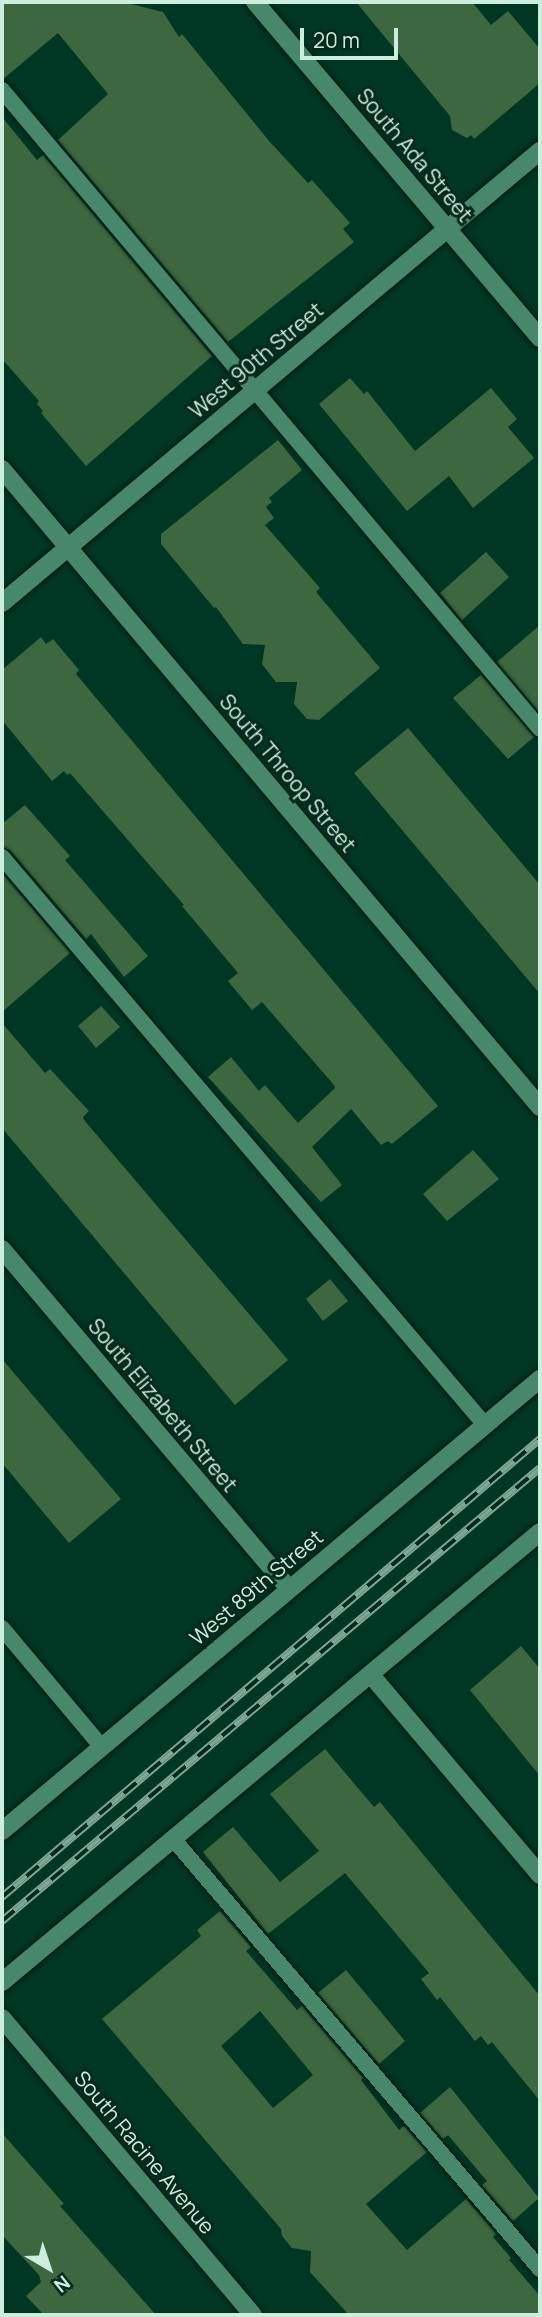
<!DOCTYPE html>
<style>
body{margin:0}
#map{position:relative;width:542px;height:2317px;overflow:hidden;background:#003624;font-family:Manrope,sans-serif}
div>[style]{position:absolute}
.building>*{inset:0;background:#3d683f}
.roads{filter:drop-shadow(0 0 2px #051911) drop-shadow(0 0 2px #051911)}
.lane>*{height:16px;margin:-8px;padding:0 8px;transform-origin:8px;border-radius:8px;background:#47886d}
.street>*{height:18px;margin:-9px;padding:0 9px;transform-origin:9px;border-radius:9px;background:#47886d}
.rail>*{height:8px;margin-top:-4px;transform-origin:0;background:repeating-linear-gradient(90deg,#052a1d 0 16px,#7da695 0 32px);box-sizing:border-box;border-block:2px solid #7da695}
span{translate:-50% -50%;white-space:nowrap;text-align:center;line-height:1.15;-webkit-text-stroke:6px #052a1d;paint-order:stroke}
.street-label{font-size:21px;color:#cdeede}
.frame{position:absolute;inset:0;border:4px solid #cdeede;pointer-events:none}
.north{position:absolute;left:14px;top:2233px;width:70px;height:70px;-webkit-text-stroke:5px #052a1d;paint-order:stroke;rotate:141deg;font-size:19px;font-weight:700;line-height:28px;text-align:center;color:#cdeede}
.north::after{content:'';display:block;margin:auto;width:24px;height:32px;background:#cdeede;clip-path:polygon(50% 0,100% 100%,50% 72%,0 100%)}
.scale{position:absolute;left:300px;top:28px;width:98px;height:32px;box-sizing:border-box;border:4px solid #cdeede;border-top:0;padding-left:9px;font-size:21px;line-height:24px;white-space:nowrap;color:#cdeede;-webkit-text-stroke:5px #052a1d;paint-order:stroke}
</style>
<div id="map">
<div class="building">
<div style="clip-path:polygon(2px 2px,123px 2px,163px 12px,179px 37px,182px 34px,269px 141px,308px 183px,312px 180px,350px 223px,343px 229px,354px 242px,228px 342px,58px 140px,108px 94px,58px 33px,2px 80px)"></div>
<div style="clip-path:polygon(356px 2px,472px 2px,491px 25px,508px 11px,540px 49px,540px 83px,474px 139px,471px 135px,467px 138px,452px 130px,450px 116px)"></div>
<div style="clip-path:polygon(2px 117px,37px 160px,43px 155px,212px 356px,86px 466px,41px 413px,43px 411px,37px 404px,39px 401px,2px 359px)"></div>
<div style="clip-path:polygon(350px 378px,364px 394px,367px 391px,415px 451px,491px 388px,517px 419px,508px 427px,534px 458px,473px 508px,449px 476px,407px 511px,319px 404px)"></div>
<div style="clip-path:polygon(278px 440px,302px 470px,269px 498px,272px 502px,266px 507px,274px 518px,265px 525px,320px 588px,316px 592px,380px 668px,319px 720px,307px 719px,294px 704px,297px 682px,276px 682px,262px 664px,265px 645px,243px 644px,216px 607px,214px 608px,161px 544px,161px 534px)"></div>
<div style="clip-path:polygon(486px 552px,509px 577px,462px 620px,440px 593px)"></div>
<div style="clip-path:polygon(540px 625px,540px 713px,497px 662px)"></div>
<div style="clip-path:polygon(41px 637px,46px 644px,53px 639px,79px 670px,76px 674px,438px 1106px,392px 1144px,388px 1141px,381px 1145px,351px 1109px,312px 1147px,342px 1185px,321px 1202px,208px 1077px,231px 1057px,259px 1091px,265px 1085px,298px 1123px,335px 1088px,334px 1085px,262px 1002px,252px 1010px,228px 981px,238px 973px,182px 906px,184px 905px,70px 773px,67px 775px,64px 771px,52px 781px,2px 720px,2px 670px)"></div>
<div style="clip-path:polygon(481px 675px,534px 737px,508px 759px,453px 698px)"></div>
<div style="clip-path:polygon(408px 728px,540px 885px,540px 994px,354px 773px)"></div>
<div style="clip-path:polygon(25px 805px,70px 856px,65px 860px,148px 956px,124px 977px,91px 934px,86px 939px,10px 850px,2px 847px,2px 824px)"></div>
<div style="clip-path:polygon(2px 873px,70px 953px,2px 1012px)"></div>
<div style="clip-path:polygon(101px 1006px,120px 1027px,96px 1048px,78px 1026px)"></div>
<div style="clip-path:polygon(2px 1023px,45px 1073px,50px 1069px,89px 1111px,83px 1117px,84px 1120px,288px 1360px,235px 1405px,2px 1128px)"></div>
<div style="clip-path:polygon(473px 1150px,499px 1179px,447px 1221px,423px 1194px)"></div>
<div style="clip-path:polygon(330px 1279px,348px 1301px,323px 1321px,306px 1299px)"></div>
<div style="clip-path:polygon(2px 1359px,121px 1499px,69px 1543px,2px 1463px)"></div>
<div style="clip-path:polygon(521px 1646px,540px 1669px,540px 1776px,470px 1690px)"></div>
<div style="clip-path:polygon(325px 1749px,374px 1807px,380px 1802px,540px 1996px,540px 2101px,492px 2042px,488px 2045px,481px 2036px,475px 2041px,440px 1997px,437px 2000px,421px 1979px,429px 1973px,345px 1873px,268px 1934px,203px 1852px,233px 1827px,280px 1882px,319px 1851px,270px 1794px)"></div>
<div style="clip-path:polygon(evenodd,220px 1911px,251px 1947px,246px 1951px,297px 2010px,302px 2006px,363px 2078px,361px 2080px,399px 2130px,404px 2126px,427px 2152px,366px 2204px,407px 2250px,466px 2199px,496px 2234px,493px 2237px,511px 2258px,509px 2260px,540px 2296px,540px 2315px,349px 2315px,310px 2272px,311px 2251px,292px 2248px,282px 2236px,281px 2229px,102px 2019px,201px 1936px,197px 1930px,220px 1911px,260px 2011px,313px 2075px,273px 2108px,221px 2046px,260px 2011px)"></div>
<div style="clip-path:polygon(346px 1970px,405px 2041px,379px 2064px,318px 1993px)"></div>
<div style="clip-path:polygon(450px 2087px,539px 2198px,513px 2221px,482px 2185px,487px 2181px,448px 2135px,443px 2139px,420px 2113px)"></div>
<div style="clip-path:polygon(2px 2133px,64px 2204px,60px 2206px,156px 2315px,44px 2315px,26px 2296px,41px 2282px,39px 2275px,2px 2235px)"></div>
</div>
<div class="roads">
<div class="lane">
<div style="left:2px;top:90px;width:835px;rotate:49.9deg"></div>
<div style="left:2px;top:857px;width:746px;rotate:49.62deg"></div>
<div style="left:2px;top:1628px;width:155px;rotate:50deg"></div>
<div style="left:174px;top:1840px;width:564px;rotate:49.53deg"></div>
</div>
<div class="street">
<div style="left:255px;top:2px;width:441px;rotate:49.7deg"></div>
<div style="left:2px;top:469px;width:835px;rotate:49.86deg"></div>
<div style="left:2px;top:603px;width:703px;rotate:-40.04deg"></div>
<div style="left:2px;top:1249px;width:445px;rotate:49.8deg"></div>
<div style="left:371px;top:1675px;width:262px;rotate:49.8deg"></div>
<div style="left:2px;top:1831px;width:703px;rotate:-40.04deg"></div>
<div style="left:2px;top:1982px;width:701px;rotate:-39.91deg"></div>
<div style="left:2px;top:2018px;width:389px;rotate:49.8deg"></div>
</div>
</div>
<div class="rail">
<div style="left:2px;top:1897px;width:707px;rotate:-40.41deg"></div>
<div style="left:2px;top:1921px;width:703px;rotate:-40.1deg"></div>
</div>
<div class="street-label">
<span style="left:415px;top:155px;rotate:50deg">South Ada Street</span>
<span style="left:256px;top:360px;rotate:-40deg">West 90th Street</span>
<span style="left:288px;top:773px;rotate:50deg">South Throop Street</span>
<span style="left:163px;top:1405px;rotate:50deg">South Elizabeth Street</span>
<span style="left:256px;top:1587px;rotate:-40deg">West 89th Street</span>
<span style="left:145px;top:2152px;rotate:50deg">South Racine Avenue</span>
</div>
<div class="frame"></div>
<div class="north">N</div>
<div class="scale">20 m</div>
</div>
